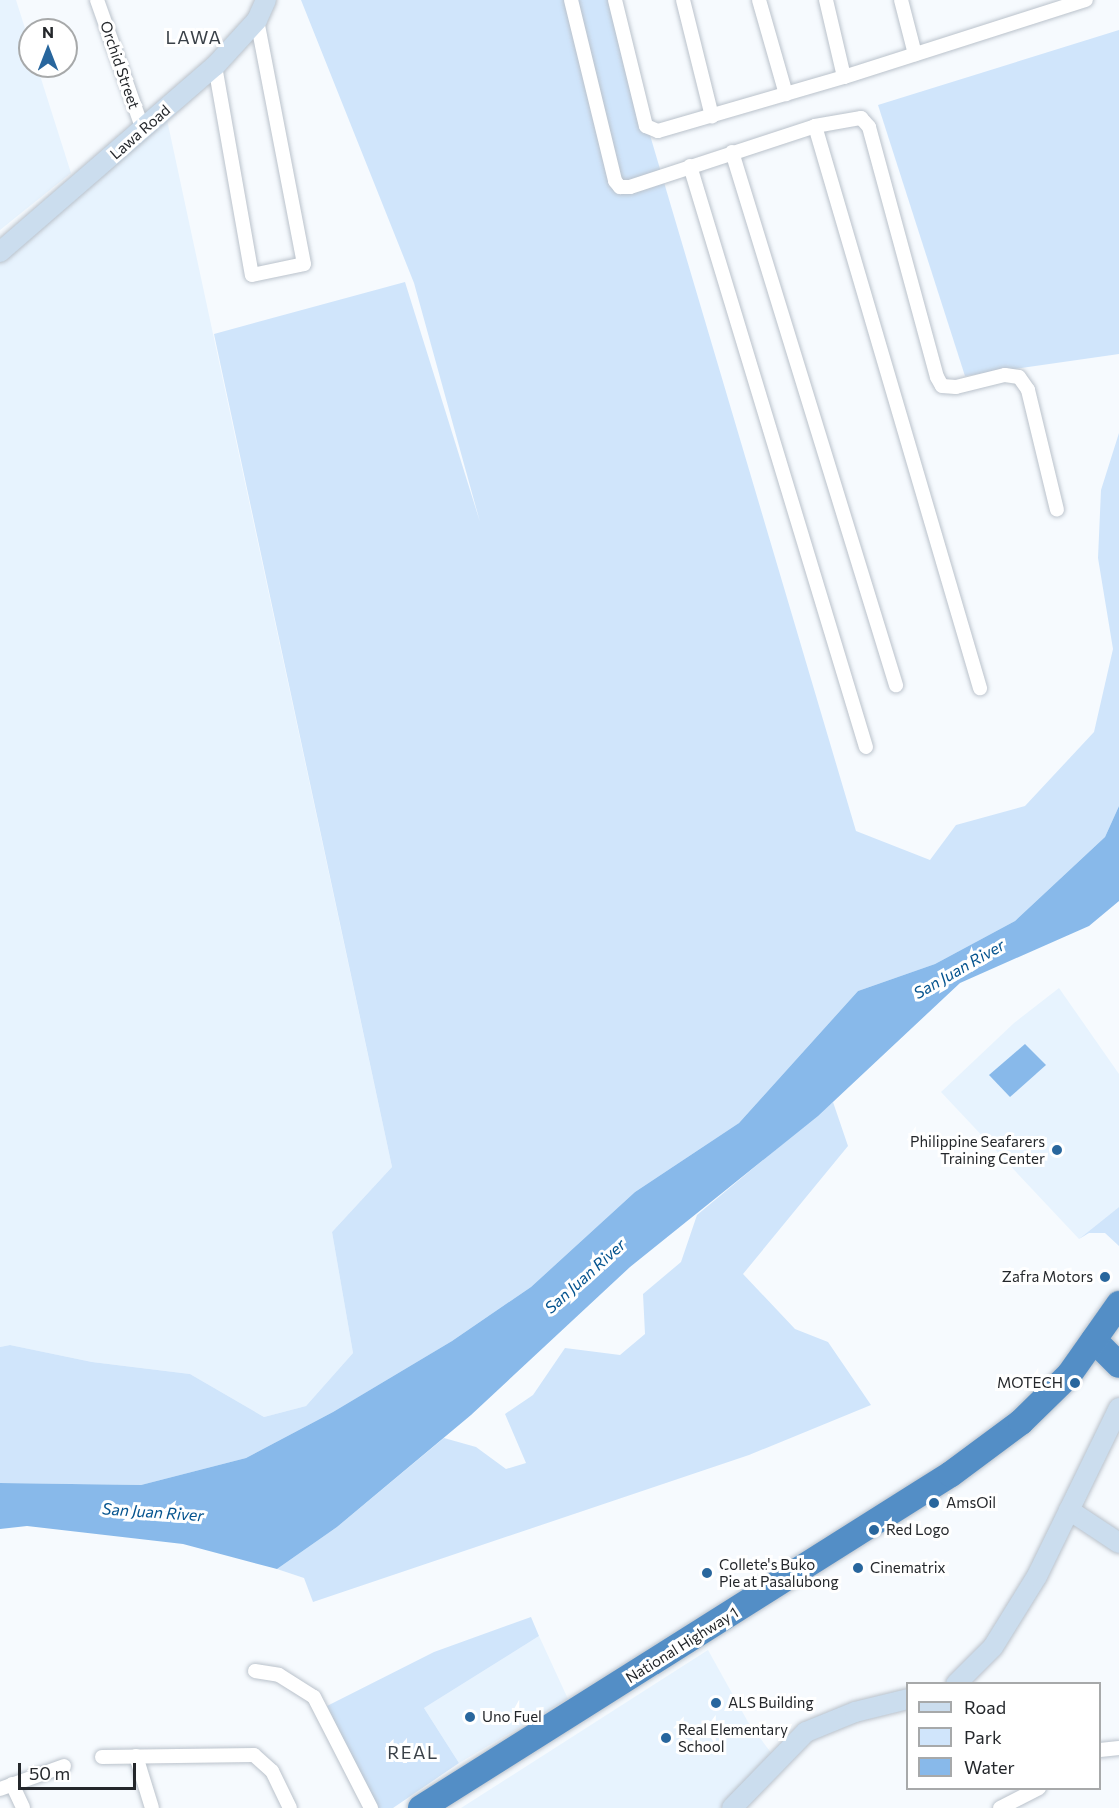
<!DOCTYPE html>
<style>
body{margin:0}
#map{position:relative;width:1119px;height:1808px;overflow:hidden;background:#f6fafe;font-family:Commissioner,sans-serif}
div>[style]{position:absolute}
.built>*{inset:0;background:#e7f3fe}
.green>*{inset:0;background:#d0e5fb}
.water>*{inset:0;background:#88b9ea}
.roads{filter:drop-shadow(0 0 2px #bac2cb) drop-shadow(0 0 2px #bac2cb)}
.street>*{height:14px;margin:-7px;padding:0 7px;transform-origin:7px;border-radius:7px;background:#fff}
.secondary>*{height:20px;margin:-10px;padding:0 10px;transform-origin:10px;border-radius:10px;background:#cbddee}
.highway>*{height:26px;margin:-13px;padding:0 13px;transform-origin:13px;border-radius:13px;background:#538ec6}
.dots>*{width:16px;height:16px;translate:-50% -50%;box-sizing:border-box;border:3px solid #fff;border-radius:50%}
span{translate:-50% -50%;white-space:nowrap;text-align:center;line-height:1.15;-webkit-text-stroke:6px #fff;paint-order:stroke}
.street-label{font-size:15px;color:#24272b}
.poi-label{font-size:15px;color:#24272b}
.right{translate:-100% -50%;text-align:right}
.left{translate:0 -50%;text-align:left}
.water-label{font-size:16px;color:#04538e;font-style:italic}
.quarter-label{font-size:18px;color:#3a4148;letter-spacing:1.5px}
.legend{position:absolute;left:906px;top:1682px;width:195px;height:108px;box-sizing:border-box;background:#fff;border:2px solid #a7a9aa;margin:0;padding:8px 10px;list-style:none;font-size:18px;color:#24272b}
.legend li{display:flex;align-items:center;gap:12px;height:30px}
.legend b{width:30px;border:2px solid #a7a9aa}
.north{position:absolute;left:18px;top:18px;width:60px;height:60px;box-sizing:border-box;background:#fff;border:2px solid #a7a9aa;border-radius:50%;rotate:0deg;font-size:16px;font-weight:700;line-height:24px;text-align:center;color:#24272b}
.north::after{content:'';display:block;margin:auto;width:21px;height:27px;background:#28669d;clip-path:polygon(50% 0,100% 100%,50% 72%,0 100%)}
.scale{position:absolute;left:18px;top:1763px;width:118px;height:27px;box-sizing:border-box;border:3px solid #24272b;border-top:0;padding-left:8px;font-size:18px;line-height:21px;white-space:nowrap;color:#24272b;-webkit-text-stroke:4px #fff;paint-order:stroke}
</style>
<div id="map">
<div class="built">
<div style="clip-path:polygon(0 0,16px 0,30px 44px,30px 66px,37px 66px,71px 173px,0 230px)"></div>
<div style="clip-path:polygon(166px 115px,392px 1167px,332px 1232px,353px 1353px,306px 1406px,264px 1417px,190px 1374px,92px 1362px,10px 1345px,0 1347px,0 260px)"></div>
<div style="clip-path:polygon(1059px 988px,1119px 1074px,1119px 1207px,1079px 1239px,941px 1092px,1014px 1023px)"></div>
<div style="clip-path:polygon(539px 1636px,568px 1699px,459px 1763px,424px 1708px)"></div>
<div style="clip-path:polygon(708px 1650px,748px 1722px,772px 1754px,720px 1808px,461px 1808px)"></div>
</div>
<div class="green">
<div style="clip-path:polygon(301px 0,610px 0,856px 831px,930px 860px,956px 825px,1025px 806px,1094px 732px,1113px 649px,1098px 558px,1101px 490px,1119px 433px,1119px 806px,1105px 837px,1015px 921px,935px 964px,858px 991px,739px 1123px,635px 1192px,531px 1287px,452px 1341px,333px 1412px,246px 1458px,141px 1485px,0 1483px,0 1347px,10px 1345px,92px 1362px,190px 1374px,264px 1417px,306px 1406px,353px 1353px,332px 1232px,392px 1167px,214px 334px,405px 282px,480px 522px,414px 283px)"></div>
<div style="clip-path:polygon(1119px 30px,1119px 354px,965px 376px,878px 105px)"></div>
<div style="clip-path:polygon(833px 1102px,848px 1146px,743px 1274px,795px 1329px,828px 1342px,871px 1405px,749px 1455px,313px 1602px,304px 1578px,277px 1569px,337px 1527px,444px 1438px,476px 1447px,506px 1469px,526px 1463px,505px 1414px,533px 1395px,565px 1348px,620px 1355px,645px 1334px,643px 1294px,681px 1262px,697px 1215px)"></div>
<div style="clip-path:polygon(1119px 1207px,1119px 1246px,1105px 1233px,1089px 1233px,1079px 1239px)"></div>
<div style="clip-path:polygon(531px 1617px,539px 1636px,424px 1708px,459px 1763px,393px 1808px,377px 1808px,327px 1706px,434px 1652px)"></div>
</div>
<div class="water">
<div style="clip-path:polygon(1119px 806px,1119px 901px,1089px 926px,960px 983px,818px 1116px,630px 1267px,471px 1415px,337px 1527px,277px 1569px,183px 1544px,27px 1526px,0 1529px,0 1483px,141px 1485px,246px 1458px,333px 1412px,452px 1341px,531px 1287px,635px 1192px,739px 1123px,858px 991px,935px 964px,1015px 921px,1105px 837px)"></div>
<div style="clip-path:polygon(1025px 1044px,1046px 1065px,1010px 1097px,989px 1075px)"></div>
</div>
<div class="roads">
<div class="street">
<div style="left:97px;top:0;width:138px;rotate:70.5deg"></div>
<div style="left:571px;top:0;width:186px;rotate:76.3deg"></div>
<div style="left:615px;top:181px;width:8px;rotate:50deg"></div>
<div style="left:620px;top:187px;width:10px"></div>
<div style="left:630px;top:187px;width:195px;rotate:-18.2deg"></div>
<div style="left:815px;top:126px;width:47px;rotate:-9.9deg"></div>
<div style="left:861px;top:118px;width:12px;rotate:48deg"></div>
<div style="left:869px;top:127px;width:259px;rotate:74.8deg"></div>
<div style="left:937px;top:377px;width:10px;rotate:61deg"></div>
<div style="left:942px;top:386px;width:14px;rotate:4deg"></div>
<div style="left:956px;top:387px;width:50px;rotate:-13.8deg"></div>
<div style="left:1005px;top:375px;width:14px;rotate:8deg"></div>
<div style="left:1019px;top:377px;width:16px;rotate:55deg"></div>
<div style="left:1028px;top:390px;width:123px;rotate:76.4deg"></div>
<div style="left:615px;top:0;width:130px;rotate:76.2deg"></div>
<div style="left:646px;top:126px;width:13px;rotate:23deg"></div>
<div style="left:658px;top:131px;width:194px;rotate:-16.2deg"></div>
<div style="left:844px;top:77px;width:254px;rotate:-17.7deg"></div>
<div style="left:683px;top:0;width:120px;rotate:76deg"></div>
<div style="left:759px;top:0;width:98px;rotate:74deg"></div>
<div style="left:826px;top:0;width:79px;rotate:76.8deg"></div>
<div style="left:901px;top:0;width:56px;rotate:75.5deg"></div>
<div style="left:215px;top:66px;width:212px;rotate:80deg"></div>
<div style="left:252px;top:275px;width:53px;rotate:-11.9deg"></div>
<div style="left:304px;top:264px;width:248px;rotate:-100.9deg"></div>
<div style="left:815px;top:126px;width:586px;rotate:73.64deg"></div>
<div style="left:732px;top:152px;width:558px;rotate:72.9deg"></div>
<div style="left:690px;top:166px;width:607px;rotate:73.15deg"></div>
<div style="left:255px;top:1671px;width:24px;rotate:9deg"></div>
<div style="left:279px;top:1675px;width:41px;rotate:32.2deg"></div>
<div style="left:314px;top:1697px;width:125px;rotate:62.8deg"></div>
<div style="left:1100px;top:1750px;width:19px;rotate:-6deg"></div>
<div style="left:136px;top:1756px;width:54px;rotate:72.9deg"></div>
<div style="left:102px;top:1757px;width:152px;rotate:-0.8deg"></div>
<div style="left:254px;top:1755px;width:24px;rotate:42deg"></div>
<div style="left:272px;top:1771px;width:41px;rotate:64.1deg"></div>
<div style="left:12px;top:1784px;width:26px;rotate:65deg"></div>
<div style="left:0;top:1789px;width:68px;rotate:-19.8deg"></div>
<div style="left:1000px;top:1808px;width:44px;rotate:-27.1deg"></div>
</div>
<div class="secondary">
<div style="left:0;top:252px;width:284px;rotate:-40.9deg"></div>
<div style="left:215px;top:66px;width:62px;rotate:-47.6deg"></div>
<div style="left:257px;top:20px;width:22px;rotate:-66deg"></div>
<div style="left:1069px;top:1510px;width:60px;rotate:33.4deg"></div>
<div style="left:956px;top:1684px;width:52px;rotate:-45deg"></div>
<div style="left:993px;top:1647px;width:84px;rotate:-58.2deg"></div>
<div style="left:1037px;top:1576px;width:187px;rotate:-64deg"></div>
<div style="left:732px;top:1808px;width:106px;rotate:-45.8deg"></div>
<div style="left:806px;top:1732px;width:53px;rotate:-22.2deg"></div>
<div style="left:855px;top:1712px;width:55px;rotate:-13.8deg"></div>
</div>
<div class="highway">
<div style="left:1094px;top:1340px;width:35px;rotate:45deg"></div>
<div style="left:421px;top:1808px;width:626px;rotate:-32.22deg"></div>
<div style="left:951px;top:1474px;width:87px;rotate:-36.6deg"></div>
<div style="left:1021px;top:1422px;width:67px;rotate:-44.4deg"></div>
<div style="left:1069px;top:1375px;width:87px;rotate:-54.8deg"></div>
</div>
</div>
<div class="dots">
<div style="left:1057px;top:1150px;background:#28669d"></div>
<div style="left:1105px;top:1277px;background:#28669d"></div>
<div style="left:1075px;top:1383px;background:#28669d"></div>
<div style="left:934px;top:1503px;background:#28669d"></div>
<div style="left:874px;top:1530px;background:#28669d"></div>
<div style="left:858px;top:1568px;background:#28669d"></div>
<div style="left:707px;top:1573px;background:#28669d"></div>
<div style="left:716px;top:1703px;background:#28669d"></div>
<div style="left:470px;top:1717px;background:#28669d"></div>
<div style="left:666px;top:1738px;background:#28669d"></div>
</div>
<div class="street-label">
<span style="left:120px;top:65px;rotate:71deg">Orchid Street</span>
<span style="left:140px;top:132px;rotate:-41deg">Lawa Road</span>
<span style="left:682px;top:1645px;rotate:-32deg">National Highway 1</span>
</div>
<div class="poi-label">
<span class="right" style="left:1045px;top:1150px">Philippine Seafarers<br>Training Center</span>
<span class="right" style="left:1093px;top:1277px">Zafra Motors</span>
<span class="right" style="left:1063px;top:1383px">MOTECH</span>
<span class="left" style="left:946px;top:1503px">AmsOil</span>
<span class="left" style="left:886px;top:1530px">Red Logo</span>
<span class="left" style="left:719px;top:1573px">Collete's Buko<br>Pie at Pasalubong</span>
<span class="left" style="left:870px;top:1568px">Cinematrix</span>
<span class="left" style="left:728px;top:1703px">ALS Building</span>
<span class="left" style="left:482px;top:1717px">Uno Fuel</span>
<span class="left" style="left:678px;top:1738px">Real Elementary<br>School</span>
</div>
<div class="water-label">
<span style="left:959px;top:969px;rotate:-30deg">San Juan River</span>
<span style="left:585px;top:1276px;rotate:-42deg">San Juan River</span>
<span style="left:153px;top:1512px;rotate:4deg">San Juan River</span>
</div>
<div class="quarter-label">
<span style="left:194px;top:37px">LAWA</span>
<span style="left:413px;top:1752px">REAL</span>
</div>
<ul class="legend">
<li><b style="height:8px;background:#cbddee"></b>Road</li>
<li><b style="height:16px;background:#d0e5fb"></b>Park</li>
<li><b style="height:16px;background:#88b9ea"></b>Water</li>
</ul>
<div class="north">N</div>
<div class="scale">50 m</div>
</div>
